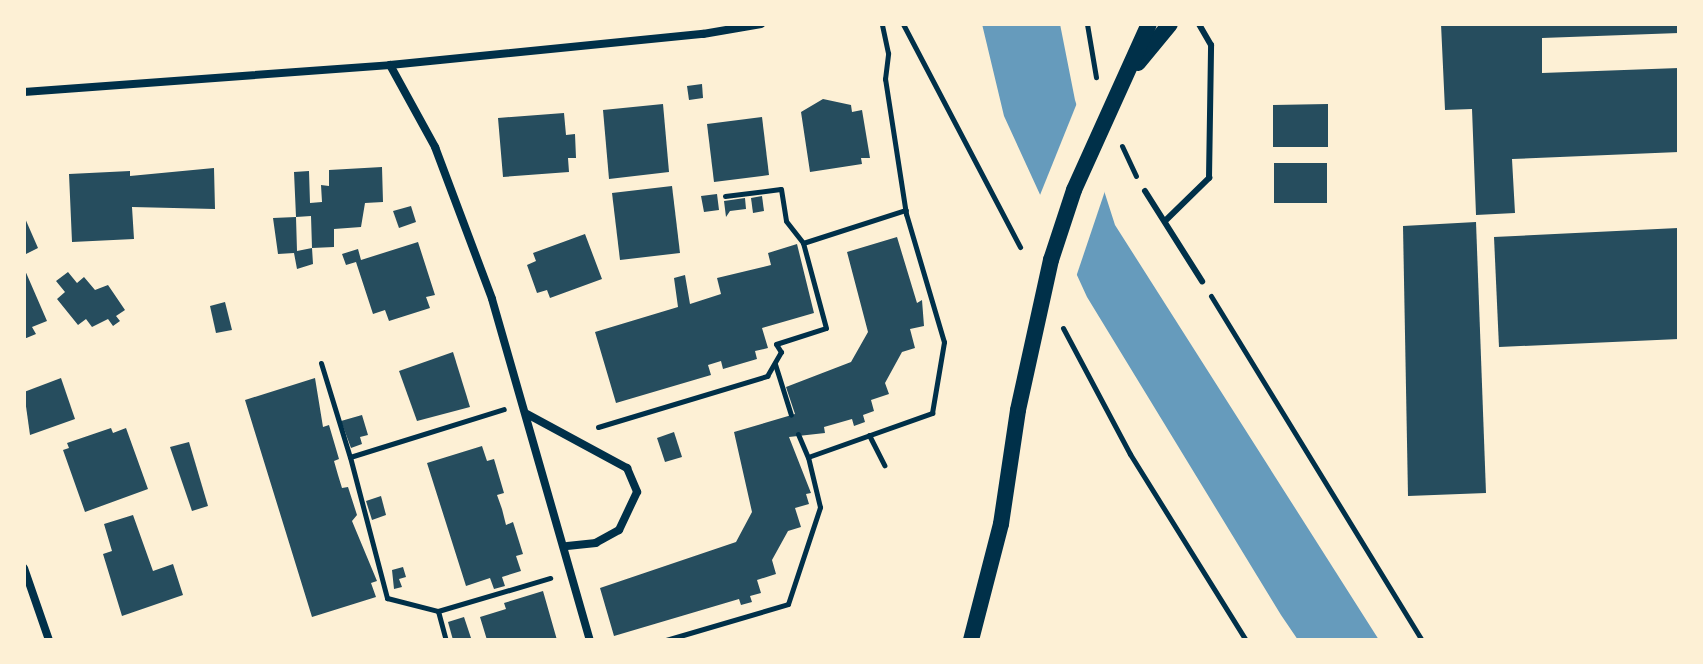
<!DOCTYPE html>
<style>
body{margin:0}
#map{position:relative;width:1703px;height:664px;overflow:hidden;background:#fdf0d5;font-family:"Asap Condensed",sans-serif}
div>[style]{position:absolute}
.water>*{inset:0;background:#669bbc}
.pier>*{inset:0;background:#fdf0d5}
.building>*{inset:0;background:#264d5e}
.path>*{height:5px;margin:-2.5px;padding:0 2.5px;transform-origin:2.5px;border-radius:2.5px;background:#003049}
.service>*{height:6px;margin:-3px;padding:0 3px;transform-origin:3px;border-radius:3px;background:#003049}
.minor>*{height:8px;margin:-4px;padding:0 4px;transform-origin:4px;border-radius:4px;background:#003049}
.secondary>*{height:16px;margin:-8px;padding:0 8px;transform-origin:8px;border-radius:8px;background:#003049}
span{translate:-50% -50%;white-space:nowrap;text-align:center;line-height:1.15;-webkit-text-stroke:7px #fdf0d5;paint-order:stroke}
.frame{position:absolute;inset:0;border:26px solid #fdf0d5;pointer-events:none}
</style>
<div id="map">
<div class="water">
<div style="clip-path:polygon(982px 24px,1060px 24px,1075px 100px,1115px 225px,1379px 640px,1298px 640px,1281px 615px,1087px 297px,1004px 116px)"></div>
</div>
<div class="pier">
<div style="clip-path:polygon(1079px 98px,1107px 185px,1075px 280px,1038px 200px)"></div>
</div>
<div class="building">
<div style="clip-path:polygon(1441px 24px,1679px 24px,1679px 33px,1542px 38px,1542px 73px,1679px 68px,1679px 152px,1512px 159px,1515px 213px,1476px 215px,1472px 109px,1445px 110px)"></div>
<div style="clip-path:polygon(702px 84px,703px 98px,689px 100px,687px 86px)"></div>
<div style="clip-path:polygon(823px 99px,851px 105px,852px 112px,862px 110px,870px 158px,861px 158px,862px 164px,810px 172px,801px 112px)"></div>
<div style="clip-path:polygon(663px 104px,669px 172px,609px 179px,603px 110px)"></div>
<div style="clip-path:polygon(1328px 104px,1328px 147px,1273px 147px,1273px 105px)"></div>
<div style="clip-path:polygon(564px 113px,566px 135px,575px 134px,576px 158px,568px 158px,569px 172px,503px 177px,498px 118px)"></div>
<div style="clip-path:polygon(762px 117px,769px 175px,714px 182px,707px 124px)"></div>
<div style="clip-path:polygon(1274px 163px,1327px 163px,1327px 203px,1274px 203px)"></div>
<div style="clip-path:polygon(evenodd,382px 167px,383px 202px,365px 203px,361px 227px,334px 229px,334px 247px,312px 248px,313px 264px,297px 269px,294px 253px,278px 254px,273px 218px,296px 217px,294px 172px,309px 171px,310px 203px,322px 202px,321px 185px,329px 186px,329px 170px,382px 167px,311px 216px,312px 248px,297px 251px,296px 217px,311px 216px)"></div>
<div style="clip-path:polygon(214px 168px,215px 209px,132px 207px,134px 239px,72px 242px,69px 174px,130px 171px,130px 176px)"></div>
<div style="clip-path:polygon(672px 186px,680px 253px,620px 260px,612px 193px)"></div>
<div style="clip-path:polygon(717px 194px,719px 210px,704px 212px,701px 196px)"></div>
<div style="clip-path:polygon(762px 196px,764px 211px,753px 213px,751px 198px)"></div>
<div style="clip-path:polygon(745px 198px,746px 209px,730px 211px,726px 217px,724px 201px)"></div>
<div style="clip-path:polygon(411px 206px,416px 222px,399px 228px,393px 211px)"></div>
<div style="clip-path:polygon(24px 216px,38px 248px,24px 255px)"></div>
<div style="clip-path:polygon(1476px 222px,1486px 493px,1408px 496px,1403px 226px)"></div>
<div style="clip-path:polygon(1678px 228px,1679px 339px,1499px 347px,1494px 237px)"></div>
<div style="clip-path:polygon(585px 234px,602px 279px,550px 298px,547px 290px,537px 293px,527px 265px,536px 261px,533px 253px)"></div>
<div style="clip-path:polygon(897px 237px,917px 303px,922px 300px,924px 326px,910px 329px,915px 348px,902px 352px,885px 383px,889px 394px,871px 400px,874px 411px,863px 415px,865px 422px,854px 426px,852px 419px,824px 427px,825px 433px,789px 437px,811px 493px,806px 494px,809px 504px,795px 508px,801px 527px,788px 531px,772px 560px,776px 574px,757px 580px,761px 593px,750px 596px,752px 602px,741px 605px,739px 599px,614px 636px,600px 588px,736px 542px,752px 512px,734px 432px,795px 414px,786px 387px,851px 362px,868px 332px,847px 252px)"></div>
<div style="clip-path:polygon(418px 242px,435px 295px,426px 297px,430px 308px,389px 321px,385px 310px,373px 314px,356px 262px,346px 265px,342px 254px,358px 249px,361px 260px)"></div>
<div style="clip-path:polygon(797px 244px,814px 313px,762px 328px,768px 348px,755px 351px,757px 359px,723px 369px,721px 361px,708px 365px,711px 375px,616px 403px,595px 332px,678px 307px,674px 278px,685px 275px,690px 304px,721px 294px,717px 278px,771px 265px,768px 253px)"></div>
<div style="clip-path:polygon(24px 268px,47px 321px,32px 327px,36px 334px,24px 339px)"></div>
<div style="clip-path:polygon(68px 272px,77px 283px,84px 277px,95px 290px,108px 285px,125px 310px,116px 316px,120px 321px,113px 326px,108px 319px,92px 327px,86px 319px,78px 325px,57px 299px,65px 292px,56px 281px)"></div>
<div style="clip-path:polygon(225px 302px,232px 330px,216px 333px,210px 306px)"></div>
<div style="clip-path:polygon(453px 352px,470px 407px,417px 421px,399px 371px)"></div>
<div style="clip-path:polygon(61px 378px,75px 419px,30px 435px,24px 392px)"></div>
<div style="clip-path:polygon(315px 378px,323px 427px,329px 425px,339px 459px,334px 461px,338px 475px,342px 488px,348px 487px,357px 515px,352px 521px,377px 581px,371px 583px,376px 597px,312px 617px,245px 400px)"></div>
<div style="clip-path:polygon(362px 415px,368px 435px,360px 437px,362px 444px,351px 448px,341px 421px)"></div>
<div style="clip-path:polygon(111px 428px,113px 433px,126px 428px,148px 489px,85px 512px,63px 450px,69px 448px,67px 443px)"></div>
<div style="clip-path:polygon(674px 432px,682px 457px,665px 462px,657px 438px)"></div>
<div style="clip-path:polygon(189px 442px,208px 506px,192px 511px,170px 447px)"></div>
<div style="clip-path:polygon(482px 446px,487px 461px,494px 459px,504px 493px,497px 495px,502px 509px,506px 525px,513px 522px,523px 554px,516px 556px,521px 571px,502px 577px,505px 586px,494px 589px,490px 578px,466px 586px,427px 463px)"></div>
<div style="clip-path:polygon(381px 496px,386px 515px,372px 520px,366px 501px)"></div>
<div style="clip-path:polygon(133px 515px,153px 571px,173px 564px,183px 595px,122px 616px,103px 554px,112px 551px,104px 524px)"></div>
<div style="clip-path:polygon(403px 567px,406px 577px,399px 579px,402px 587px,394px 589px,392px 570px)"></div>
<div style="clip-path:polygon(543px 591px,557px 640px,487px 640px,480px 617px,506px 609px,504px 603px)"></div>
<div style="clip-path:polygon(464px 617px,471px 638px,453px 640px,448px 622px)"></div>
</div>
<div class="path">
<div style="left:903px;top:24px;width:252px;rotate:62.3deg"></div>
<div style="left:1087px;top:24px;width:54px;rotate:80.4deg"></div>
<div style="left:1122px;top:146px;width:33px;rotate:65deg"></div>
<div style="left:725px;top:196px;width:56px;rotate:-7.1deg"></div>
<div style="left:781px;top:189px;width:32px;rotate:81deg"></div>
<div style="left:786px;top:221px;width:28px;rotate:52deg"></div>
<div style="left:1211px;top:296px;width:404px;rotate:58.5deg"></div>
<div style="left:1063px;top:328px;width:143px;rotate:62deg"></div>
<div style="left:1130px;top:454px;width:219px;rotate:58.1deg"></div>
<div style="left:321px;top:363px;width:98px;rotate:72.9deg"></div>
<div style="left:350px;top:457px;width:161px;rotate:-17.3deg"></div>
<div style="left:775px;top:364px;width:53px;rotate:72.6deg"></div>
<div style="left:598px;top:427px;width:177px;rotate:-16.8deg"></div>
<div style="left:767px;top:376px;width:28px;rotate:-60deg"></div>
<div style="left:781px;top:352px;width:9px;rotate:-122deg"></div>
<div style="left:776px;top:344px;width:52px;rotate:-17.7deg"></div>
<div style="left:826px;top:328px;width:88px;rotate:-105.1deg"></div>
<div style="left:803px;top:243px;width:108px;rotate:-17.8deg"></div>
<div style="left:798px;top:434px;width:25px;rotate:67deg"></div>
<div style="left:869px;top:435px;width:34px;rotate:63deg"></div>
<div style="left:350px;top:457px;width:146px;rotate:75.3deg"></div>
<div style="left:387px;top:598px;width:53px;rotate:14.3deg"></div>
<div style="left:438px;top:611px;width:117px;rotate:-16.4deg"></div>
<div style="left:438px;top:611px;width:30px;rotate:75deg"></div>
<div style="left:666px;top:640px;width:127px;rotate:-16.4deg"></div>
<div style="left:788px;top:604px;width:102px;rotate:-71.7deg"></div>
<div style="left:820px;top:507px;width:51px;rotate:-103.5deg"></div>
<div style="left:808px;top:457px;width:132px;rotate:-19.5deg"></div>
<div style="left:932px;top:413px;width:72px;rotate:-80.4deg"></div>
<div style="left:944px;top:342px;width:134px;rotate:-106.5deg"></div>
<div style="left:906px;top:214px;width:137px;rotate:-98.8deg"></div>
<div style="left:885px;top:79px;width:26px;rotate:-83deg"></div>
<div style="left:888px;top:53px;width:30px;rotate:-102deg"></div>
</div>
<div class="service">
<div style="left:1145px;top:191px;width:107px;rotate:57.7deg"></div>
<div style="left:1165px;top:221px;width:62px;rotate:-44.3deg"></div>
<div style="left:1209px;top:178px;width:133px;rotate:-89.1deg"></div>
<div style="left:1211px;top:45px;width:24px;rotate:-120deg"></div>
</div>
<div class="minor">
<div style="left:390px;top:65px;width:94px;rotate:61.2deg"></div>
<div style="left:435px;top:147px;width:162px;rotate:69.4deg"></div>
<div style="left:492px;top:299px;width:355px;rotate:74deg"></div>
<div style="left:24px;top:92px;width:367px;rotate:-4.2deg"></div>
<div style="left:390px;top:65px;width:315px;rotate:-5.7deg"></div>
<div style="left:703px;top:34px;width:59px;rotate:-9.8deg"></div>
<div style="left:527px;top:414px;width:114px;rotate:28.4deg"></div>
<div style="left:627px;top:468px;width:26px;rotate:67deg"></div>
<div style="left:637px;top:492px;width:42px;rotate:115.3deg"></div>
<div style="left:619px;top:530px;width:26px;rotate:151deg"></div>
<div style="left:596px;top:543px;width:29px;rotate:174deg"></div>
<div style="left:24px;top:568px;width:76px;rotate:70.9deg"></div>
</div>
<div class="secondary">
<div style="left:1138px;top:63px;width:50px;rotate:-50.6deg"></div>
<div style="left:971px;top:640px;width:120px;rotate:-75.5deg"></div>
<div style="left:1001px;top:524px;width:115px;rotate:-81.5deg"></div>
<div style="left:1018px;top:410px;width:154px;rotate:-77.6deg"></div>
<div style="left:1051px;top:260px;width:74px;rotate:-71.8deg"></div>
<div style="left:1074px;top:190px;width:182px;rotate:-65.7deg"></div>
</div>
<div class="frame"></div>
</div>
